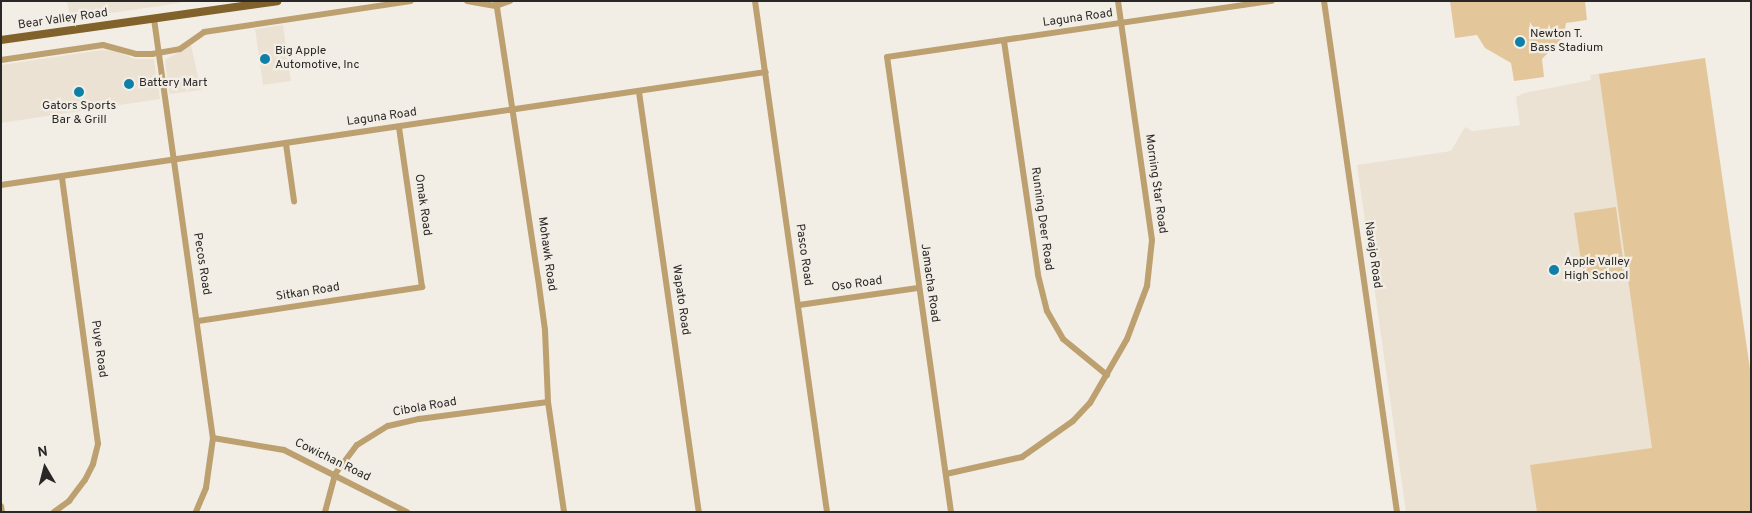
<!DOCTYPE html>
<style>
body{margin:0}
#map{position:relative;width:1752px;height:513px;overflow:hidden;background:#f2eee6;font-family:Overpass,sans-serif}
div>[style]{position:absolute}
.built>*{inset:0;background:#ebe2d4}
.green>*{inset:0;background:#e3c79b}
.minor>*{height:6px;margin:-3px;padding:0 3px;transform-origin:3px;border-radius:3px;background:#bda070}
.major>*{height:8px;margin:-4px;padding:0 4px;transform-origin:4px;border-radius:4px;background:#81622b}
.dots>*{width:14px;height:14px;translate:-50% -50%;box-sizing:border-box;border:2px solid #f2eee6;border-radius:50%}
span{translate:-50% -50%;white-space:nowrap;text-align:center;line-height:1.15;-webkit-text-stroke:4.5px #f2eee6;paint-order:stroke}
.street-label{font-size:12px;color:#2a2826}
.poi-label{font-size:12px;color:#2a2826}
.left{translate:0 -50%;text-align:left}
.frame{position:absolute;inset:0;border:2px solid #2a2826;pointer-events:none}
.north{position:absolute;left:20px;top:443px;width:50px;height:50px;-webkit-text-stroke:4px #f2eee6;paint-order:stroke;rotate:352deg;font-size:14px;font-weight:700;line-height:20px;text-align:center;color:#2a2826}
.north::after{content:'';display:block;margin:auto;width:18px;height:22px;background:#2a2826;clip-path:polygon(50% 0,100% 100%,50% 72%,0 100%)}
</style>
<div id="map">
<div class="built">
<div style="clip-path:polygon(67px 1px,180px 1px,180px 3px,70px 19px)"></div>
<div style="clip-path:polygon(283px 25px,291px 81px,263px 85px,255px 29px)"></div>
<div style="clip-path:polygon(191px 45px,201px 90px,169px 94px,165px 60px)"></div>
<div style="clip-path:polygon(101px 50px,115px 51px,135px 59px,154px 59px,160px 99px,1px 123px,1px 65px)"></div>
<div style="clip-path:polygon(1705px 58px,1751px 374px,1751px 512px,1406px 512px,1357px 165px,1451px 151px,1465px 127px,1472px 131px,1520px 125px,1516px 97px,1524px 93px,1591px 80px,1590px 75px)"></div>
</div>
<div class="green">
<div style="clip-path:polygon(1450px 1px,1585px 1px,1587px 20px,1566px 23px,1564px 36px,1542px 59px,1544px 77px,1514px 81px,1511px 63px,1485px 48px,1477px 35px,1455px 38px)"></div>
<div style="clip-path:polygon(1705px 58px,1751px 377px,1751px 511px,1537px 512px,1530px 465px,1652px 448px,1599px 74px)"></div>
<div style="clip-path:polygon(1616px 207px,1625px 275px,1584px 281px,1574px 213px)"></div>
</div>
<div class="minor">
<div style="left:467px;top:1px;width:29px;rotate:10deg"></div>
<div style="left:496px;top:6px;width:15px;rotate:-20deg"></div>
<div style="left:496px;top:1px;width:280px;rotate:81.4deg"></div>
<div style="left:538px;top:278px;width:52px;rotate:82.3deg"></div>
<div style="left:545px;top:330px;width:72px;rotate:87.6deg"></div>
<div style="left:548px;top:402px;width:111px;rotate:81.7deg"></div>
<div style="left:755px;top:1px;width:516px;rotate:81.98deg"></div>
<div style="left:1324px;top:1px;width:516px;rotate:81.87deg"></div>
<div style="left:154px;top:19px;width:423px;rotate:82deg"></div>
<div style="left:213px;top:438px;width:50px;rotate:98deg"></div>
<div style="left:206px;top:488px;width:26px;rotate:113deg"></div>
<div style="left:1004px;top:41px;width:236px;rotate:81.7deg"></div>
<div style="left:1038px;top:275px;width:37px;rotate:76deg"></div>
<div style="left:1047px;top:311px;width:32px;rotate:60deg"></div>
<div style="left:1063px;top:339px;width:57px;rotate:39.3deg"></div>
<div style="left:1px;top:60px;width:103px;rotate:-8.4deg"></div>
<div style="left:103px;top:45px;width:34px;rotate:15deg"></div>
<div style="left:136px;top:54px;width:16px"></div>
<div style="left:152px;top:54px;width:28px;rotate:-10deg"></div>
<div style="left:180px;top:49px;width:29px;rotate:-35deg"></div>
<div style="left:204px;top:32px;width:209px;rotate:-8.5deg"></div>
<div style="left:639px;top:92px;width:424px;rotate:81.9deg"></div>
<div style="left:286px;top:144px;width:58px;rotate:82deg"></div>
<div style="left:1px;top:185px;width:773px;rotate:-8.4deg"></div>
<div style="left:799px;top:305px;width:120px;rotate:-8.1deg"></div>
<div style="left:198px;top:321px;width:227px;rotate:-8.6deg"></div>
<div style="left:422px;top:287px;width:162px;rotate:-98.2deg"></div>
<div style="left:213px;top:438px;width:72px;rotate:9.6deg"></div>
<div style="left:284px;top:450px;width:138px;rotate:26.8deg"></div>
<div style="left:946px;top:474px;width:78px;rotate:-12.6deg"></div>
<div style="left:1022px;top:457px;width:62px;rotate:-35.2deg"></div>
<div style="left:1073px;top:421px;width:25px;rotate:-47deg"></div>
<div style="left:1090px;top:403px;width:74px;rotate:-60deg"></div>
<div style="left:1127px;top:339px;width:57px;rotate:-69.3deg"></div>
<div style="left:1147px;top:286px;width:46px;rotate:-83.8deg"></div>
<div style="left:1152px;top:240px;width:241px;rotate:-98.1deg"></div>
<div style="left:1px;top:506px;width:6px;rotate:81deg"></div>
<div style="left:54px;top:512px;width:19px;rotate:-36deg"></div>
<div style="left:69px;top:501px;width:26px;rotate:-53deg"></div>
<div style="left:85px;top:480px;width:18px;rotate:-63deg"></div>
<div style="left:93px;top:464px;width:21px;rotate:-76deg"></div>
<div style="left:98px;top:444px;width:270px;rotate:-97.7deg"></div>
<div style="left:325px;top:512px;width:39px;rotate:-75deg"></div>
<div style="left:335px;top:474px;width:36px;rotate:-53deg"></div>
<div style="left:357px;top:445px;width:36px;rotate:-32deg"></div>
<div style="left:388px;top:426px;width:32px;rotate:-13deg"></div>
<div style="left:419px;top:419px;width:130px;rotate:-7.5deg"></div>
<div style="left:951px;top:512px;width:459px;rotate:-98deg"></div>
<div style="left:887px;top:57px;width:389px;rotate:-8.3deg"></div>
</div>
<div class="major">
<div style="left:1px;top:40px;width:279px;rotate:-8deg"></div>
</div>
<div class="dots">
<div style="left:1520px;top:42px;background:#0e80a8"></div>
<div style="left:265px;top:59px;background:#0e80a8"></div>
<div style="left:129px;top:84px;background:#0e80a8"></div>
<div style="left:79px;top:92px;background:#0e80a8"></div>
<div style="left:1554px;top:270px;background:#0e80a8"></div>
</div>
<div class="street-label">
<span style="left:1078px;top:19px;rotate:-8deg">Laguna Road</span>
<span style="left:63px;top:20px;rotate:-8deg">Bear Valley Road</span>
<span style="left:382px;top:118px;rotate:-8deg">Laguna Road</span>
<span style="left:1155px;top:184px;rotate:82deg">Morning Star Road</span>
<span style="left:422px;top:205px;rotate:82deg">Omak Road</span>
<span style="left:1041px;top:219px;rotate:82deg">Running Deer Road</span>
<span style="left:546px;top:254px;rotate:82deg">Mohawk Road</span>
<span style="left:803px;top:255px;rotate:82deg">Pasco Road</span>
<span style="left:1372px;top:255px;rotate:82deg">Navajo Road</span>
<span style="left:201px;top:264px;rotate:81deg">Pecos Road</span>
<span style="left:929px;top:283px;rotate:82deg">Jamacha Road</span>
<span style="left:857px;top:285px;rotate:-8deg">Oso Road</span>
<span style="left:308px;top:293px;rotate:-9deg">Sitkan Road</span>
<span style="left:680px;top:300px;rotate:82deg">Wapato Road</span>
<span style="left:98px;top:349px;rotate:82deg">Puye Road</span>
<span style="left:425px;top:408px;rotate:-10deg">Cibola Road</span>
<span style="left:332px;top:461px;rotate:26deg">Cowichan Road</span>
</div>
<div class="poi-label">
<span class="left" style="left:1530px;top:42px">Newton T.<br>Bass Stadium</span>
<span class="left" style="left:275px;top:59px">Big Apple<br>Automotive, Inc</span>
<span class="left" style="left:139px;top:84px">Battery Mart</span>
<span style="left:79px;top:114px">Gators Sports<br>Bar &amp; Grill</span>
<span class="left" style="left:1564px;top:270px">Apple Valley<br>High School</span>
</div>
<div class="frame"></div>
<div class="north">N</div>
</div>
